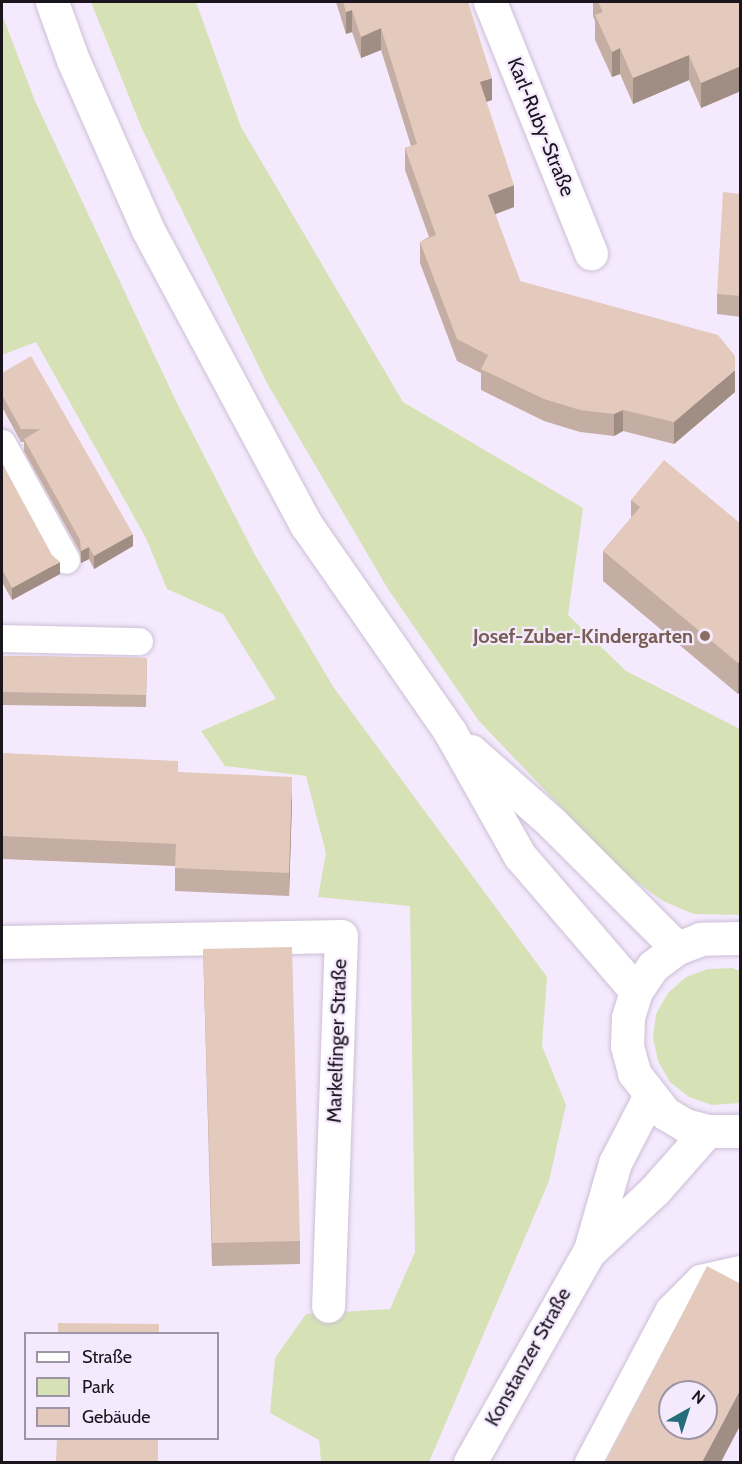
<!DOCTYPE html>
<meta charset="utf-8">
<style>
body{margin:0}
#map{position:relative;width:742px;height:1464px;overflow:hidden;background:#f5eafd;font-family:Cabin,sans-serif}
div>[style]{position:absolute}
.green>*{inset:0;background:#d6e2b5}
.roads{filter:drop-shadow(0 0 2px #cdbfd6) drop-shadow(0 0 2px #cdbfd6)}
.service>*{height:27px;margin:-13.5px;padding:0 13.5px;transform-origin:13.5px;border-radius:13.5px;background:#fff}
.minor>*{height:33px;margin:-16.5px;padding:0 16.5px;transform-origin:16.5px;border-radius:16.5px;background:#fff}
.tertiary>*{height:33px;margin:-16.5px;padding:0 16.5px;transform-origin:16.5px;border-radius:16.5px;background:#fff}
.wall>*{inset:0;background:#c4ada3}
.shaded-wall>*{inset:0;background:#a08d84}
.building>*{inset:0;background:#e4c9bd}
.dots>*{width:16px;height:16px;translate:-50% -50%;box-sizing:border-box;border:3px solid #f5eafd;border-radius:50%}
span{translate:-50% -50%;white-space:nowrap;text-align:center;line-height:1.15;-webkit-text-stroke:4.5px #f5eafd;paint-order:stroke}
.street-label{font-size:20px;color:#1a151d}
.education-label{font-size:20px;color:#785e54;font-weight:700}
.right{translate:-100% -50%;text-align:right}
.frame{position:absolute;inset:0;border:3px solid #1a151d;pointer-events:none}
.legend{position:absolute;left:24px;top:1332px;width:195px;height:108px;box-sizing:border-box;background:#f5eafd;border:2px solid #9d95a3;margin:0;padding:8px 10px;list-style:none;font-size:18px;color:#1a151d}
.legend li{display:flex;align-items:center;gap:12px;height:30px}
.legend b{width:30px;border:2px solid #9d95a3}
.north{position:absolute;left:658px;top:1380px;width:60px;height:60px;box-sizing:border-box;background:#f5eafd;border:2px solid #9d95a3;border-radius:50%;rotate:39deg;font-size:16px;font-weight:700;line-height:24px;text-align:center;color:#1a151d}
.north::after{content:'';display:block;margin:auto;width:21px;height:27px;background:#256d79;clip-path:polygon(50% 0,100% 100%,50% 72%,0 100%)}
</style>
<div id="map">
<div class="green">
<div style="clip-path:polygon(91px 2px,196px 2px,241px 127px,403px 402px,583px 508px,568px 615px,626px 671px,740px 729px,740px 915px,694px 914px,663px 901px,624px 873px,479px 721px,388px 589px,268px 385px,142px 129px)"></div>
<div style="clip-path:polygon(2px 14px,35px 101px,176px 401px,255px 555px,334px 688px,547px 977px,542px 1046px,566px 1105px,549px 1181px,429px 1462px,321px 1462px,319px 1440px,270px 1413px,275px 1358px,306px 1314px,390px 1309px,415px 1252px,410px 906px,318px 897px,326px 853px,306px 776px,225px 766px,201px 731px,276px 699px,223px 614px,167px 589px,146px 538px,36px 342px,2px 355px)"></div>
<div style="clip-path:polygon(732px 968px,740px 971px,740px 1103px,712px 1105px,689px 1097px,670px 1082px,658px 1061px,653px 1038px,656px 1014px,668px 993px,686px 977px,708px 969px)"></div>
</div>
<div class="roads">
<div class="service">
<div style="left:2px;top:443px;width:133px;rotate:61.3deg"></div>
<div style="left:2px;top:638px;width:137px;rotate:1.3deg"></div>
<div style="left:588px;top:1462px;width:173px;rotate:-62.1deg"></div>
<div style="left:669px;top:1309px;width:44px;rotate:-45deg"></div>
<div style="left:700px;top:1278px;width:41px;rotate:-12.7deg"></div>
</div>
<div class="minor">
<div style="left:490px;top:2px;width:271px;rotate:68.1deg"></div>
<div style="left:2px;top:942px;width:339px;rotate:-1deg"></div>
<div style="left:341px;top:936px;width:370px;rotate:92deg"></div>
<div style="left:590px;top:1250px;width:91px;rotate:-74deg"></div>
<div style="left:615px;top:1163px;width:74px;rotate:-62.7deg"></div>
<div style="left:470px;top:1462px;width:241px;rotate:-60.5deg"></div>
<div style="left:589px;top:1252px;width:91px;rotate:-43.2deg"></div>
<div style="left:655px;top:1190px;width:79px;rotate:-48.6deg"></div>
</div>
<div class="tertiary">
<div style="left:52px;top:2px;width:62px;rotate:70.1deg"></div>
<div style="left:73px;top:60px;width:186px;rotate:66.2deg"></div>
<div style="left:148px;top:230px;width:336px;rotate:61.8deg"></div>
<div style="left:307px;top:526px;width:251px;rotate:55.2deg"></div>
<div style="left:450px;top:732px;width:142px;rotate:60.6deg"></div>
<div style="left:520px;top:856px;width:178px;rotate:49.3deg"></div>
<div style="left:471px;top:751px;width:108px;rotate:41.6deg"></div>
<div style="left:552px;top:823px;width:177px;rotate:45deg"></div>
<div style="left:740px;top:938px;width:39px;rotate:179deg"></div>
<div style="left:701px;top:939px;width:26px;rotate:159deg"></div>
<div style="left:677px;top:948px;width:30px;rotate:143deg"></div>
<div style="left:653px;top:966px;width:30px;rotate:124deg"></div>
<div style="left:636px;top:991px;width:28px;rotate:107deg"></div>
<div style="left:628px;top:1018px;width:28px;rotate:92deg"></div>
<div style="left:627px;top:1046px;width:28px;rotate:75deg"></div>
<div style="left:634px;top:1073px;width:51px;rotate:52.2deg"></div>
<div style="left:665px;top:1113px;width:23px;rotate:31deg"></div>
<div style="left:685px;top:1125px;width:23px;rotate:15deg"></div>
<div style="left:707px;top:1131px;width:33px"></div>
</div>
</div>
<div class="wall">
<div style="clip-path:polygon(336px 2px,468px 2px,492px 100px,486px 102px,514px 207px,495px 214px,520px 281px,735px 392px,674px 444px,623px 431px,614px 436px,580px 432px,544px 421px,481px 390px,481px 373px,457px 361px,420px 263px,420px 242px,429px 237px,405px 170px,405px 148px,411px 146px,381px 50px,361px 58px,352px 32px,346px 34px)"></div>
<div style="clip-path:polygon(593px 2px,741px 2px,741px 91px,701px 108px,689px 80px,633px 104px,620px 74px,612px 77px,595px 40px,595px 21px,593px 16px)"></div>
<div style="clip-path:polygon(741px 194px,741px 317px,717px 314px,717px 294px)"></div>
<div style="clip-path:polygon(2px 373px,133px 546px,94px 569px,89px 559px,81px 563px,80px 552px,24px 451px,24px 442px,21px 442px,2px 407px)"></div>
<div style="clip-path:polygon(2px 463px,60px 574px,12px 600px,2px 582px)"></div>
<div style="clip-path:polygon(631px 500px,741px 524px,741px 691px,738px 694px,603px 581px,603px 551px,631px 518px)"></div>
<div style="clip-path:polygon(2px 656px,147px 658px,146px 707px,2px 705px)"></div>
<div style="clip-path:polygon(2px 753px,178px 772px,292px 800px,289px 896px,175px 891px,175px 866px,2px 859px)"></div>
<div style="clip-path:polygon(203px 949px,300px 1241px,300px 1264px,212px 1266px)"></div>
</div>
<div class="shaded-wall">
<div style="clip-path:polygon(352px 10px,352px 32px,346px 34px,346px 12px)"></div>
<div style="clip-path:polygon(381px 28px,381px 50px,361px 58px,361px 37px)"></div>
<div style="clip-path:polygon(620px 48px,620px 74px,612px 77px,612px 52px)"></div>
<div style="clip-path:polygon(689px 55px,689px 80px,633px 104px,633px 78px)"></div>
<div style="clip-path:polygon(741px 66px,741px 91px,701px 108px,701px 83px)"></div>
<div style="clip-path:polygon(492px 78px,492px 100px,480px 104px,480px 82px)"></div>
<div style="clip-path:polygon(514px 185px,514px 207px,488px 217px,488px 195px)"></div>
<div style="clip-path:polygon(735px 370px,735px 392px,674px 444px,674px 422px)"></div>
<div style="clip-path:polygon(623px 410px,623px 431px,614px 436px,614px 414px)"></div>
<div style="clip-path:polygon(133px 534px,133px 546px,94px 569px,94px 556px)"></div>
<div style="clip-path:polygon(89px 547px,89px 559px,81px 563px,81px 551px)"></div>
<div style="clip-path:polygon(60px 562px,60px 574px,12px 600px,12px 588px)"></div>
<div style="clip-path:polygon(741px 661px,741px 691px,738px 694px,738px 663px)"></div>
<div style="clip-path:polygon(292px 777px,292px 800px,289px 896px,289px 873px)"></div>
<div style="clip-path:polygon(741px 1388px,741px 1424px,721px 1462px,702px 1462px)"></div>
</div>
<div class="building">
<div style="clip-path:polygon(343px 2px,468px 2px,492px 78px,480px 82px,514px 185px,488px 195px,520px 281px,718px 335px,735px 356px,735px 370px,674px 422px,623px 410px,614px 414px,580px 410px,544px 399px,481px 369px,488px 355px,457px 339px,420px 242px,436px 235px,405px 148px,417px 144px,381px 28px,361px 37px,352px 10px,346px 12px)"></div>
<div style="clip-path:polygon(598px 2px,741px 2px,741px 66px,701px 83px,689px 55px,633px 78px,620px 48px,612px 52px,595px 15px,603px 12px)"></div>
<div style="clip-path:polygon(723px 192px,741px 194px,741px 296px,717px 294px)"></div>
<div style="clip-path:polygon(31px 356px,133px 534px,94px 556px,89px 547px,81px 551px,80px 540px,24px 439px,41px 429px,21px 429px,2px 395px,2px 373px)"></div>
<div style="clip-path:polygon(664px 460px,741px 524px,741px 661px,738px 663px,603px 551px,640px 507px,631px 500px)"></div>
<div style="clip-path:polygon(2px 463px,52px 555px,60px 562px,12px 588px,2px 569px)"></div>
<div style="clip-path:polygon(2px 656px,147px 658px,146px 695px,2px 692px)"></div>
<div style="clip-path:polygon(2px 753px,178px 761px,178px 772px,292px 777px,289px 873px,175px 868px,176px 844px,2px 836px)"></div>
<div style="clip-path:polygon(292px 947px,300px 1241px,212px 1243px,203px 949px)"></div>
<div style="clip-path:polygon(evenodd,707px 1266px,741px 1284px,741px 1388px,702px 1462px,606px 1462px,707px 1266px,670px 1392px,706px 1392px,706px 1428px,670px 1428px,670px 1392px)"></div>
<div style="clip-path:polygon(58px 1323px,159px 1324px,159px 1334px,58px 1334px)"></div>
<div style="clip-path:polygon(57px 1438px,158px 1438px,158px 1462px,56px 1462px)"></div>
</div>
<div class="dots">
<div style="left:705px;top:636px;background:#8d6e63"></div>
</div>
<div class="street-label">
<span style="left:541px;top:127px;rotate:68deg">Karl-Ruby-Straße</span>
<span style="left:337px;top:1041px;rotate:-88deg">Markelfinger Straße</span>
<span style="left:528px;top:1357px;rotate:-61deg">Konstanzer Straße</span>
</div>
<div class="education-label">
<span class="right" style="left:693px;top:636px">Josef-Zuber-Kindergarten</span>
</div>
<div class="frame"></div>
<ul class="legend">
<li><b style="height:8px;background:#fff"></b>Straße</li>
<li><b style="height:16px;background:#d6e2b5"></b>Park</li>
<li><b style="height:16px;background:#e4c9bd"></b>Gebäude</li>
</ul>
<div class="north">N</div>
</div>
